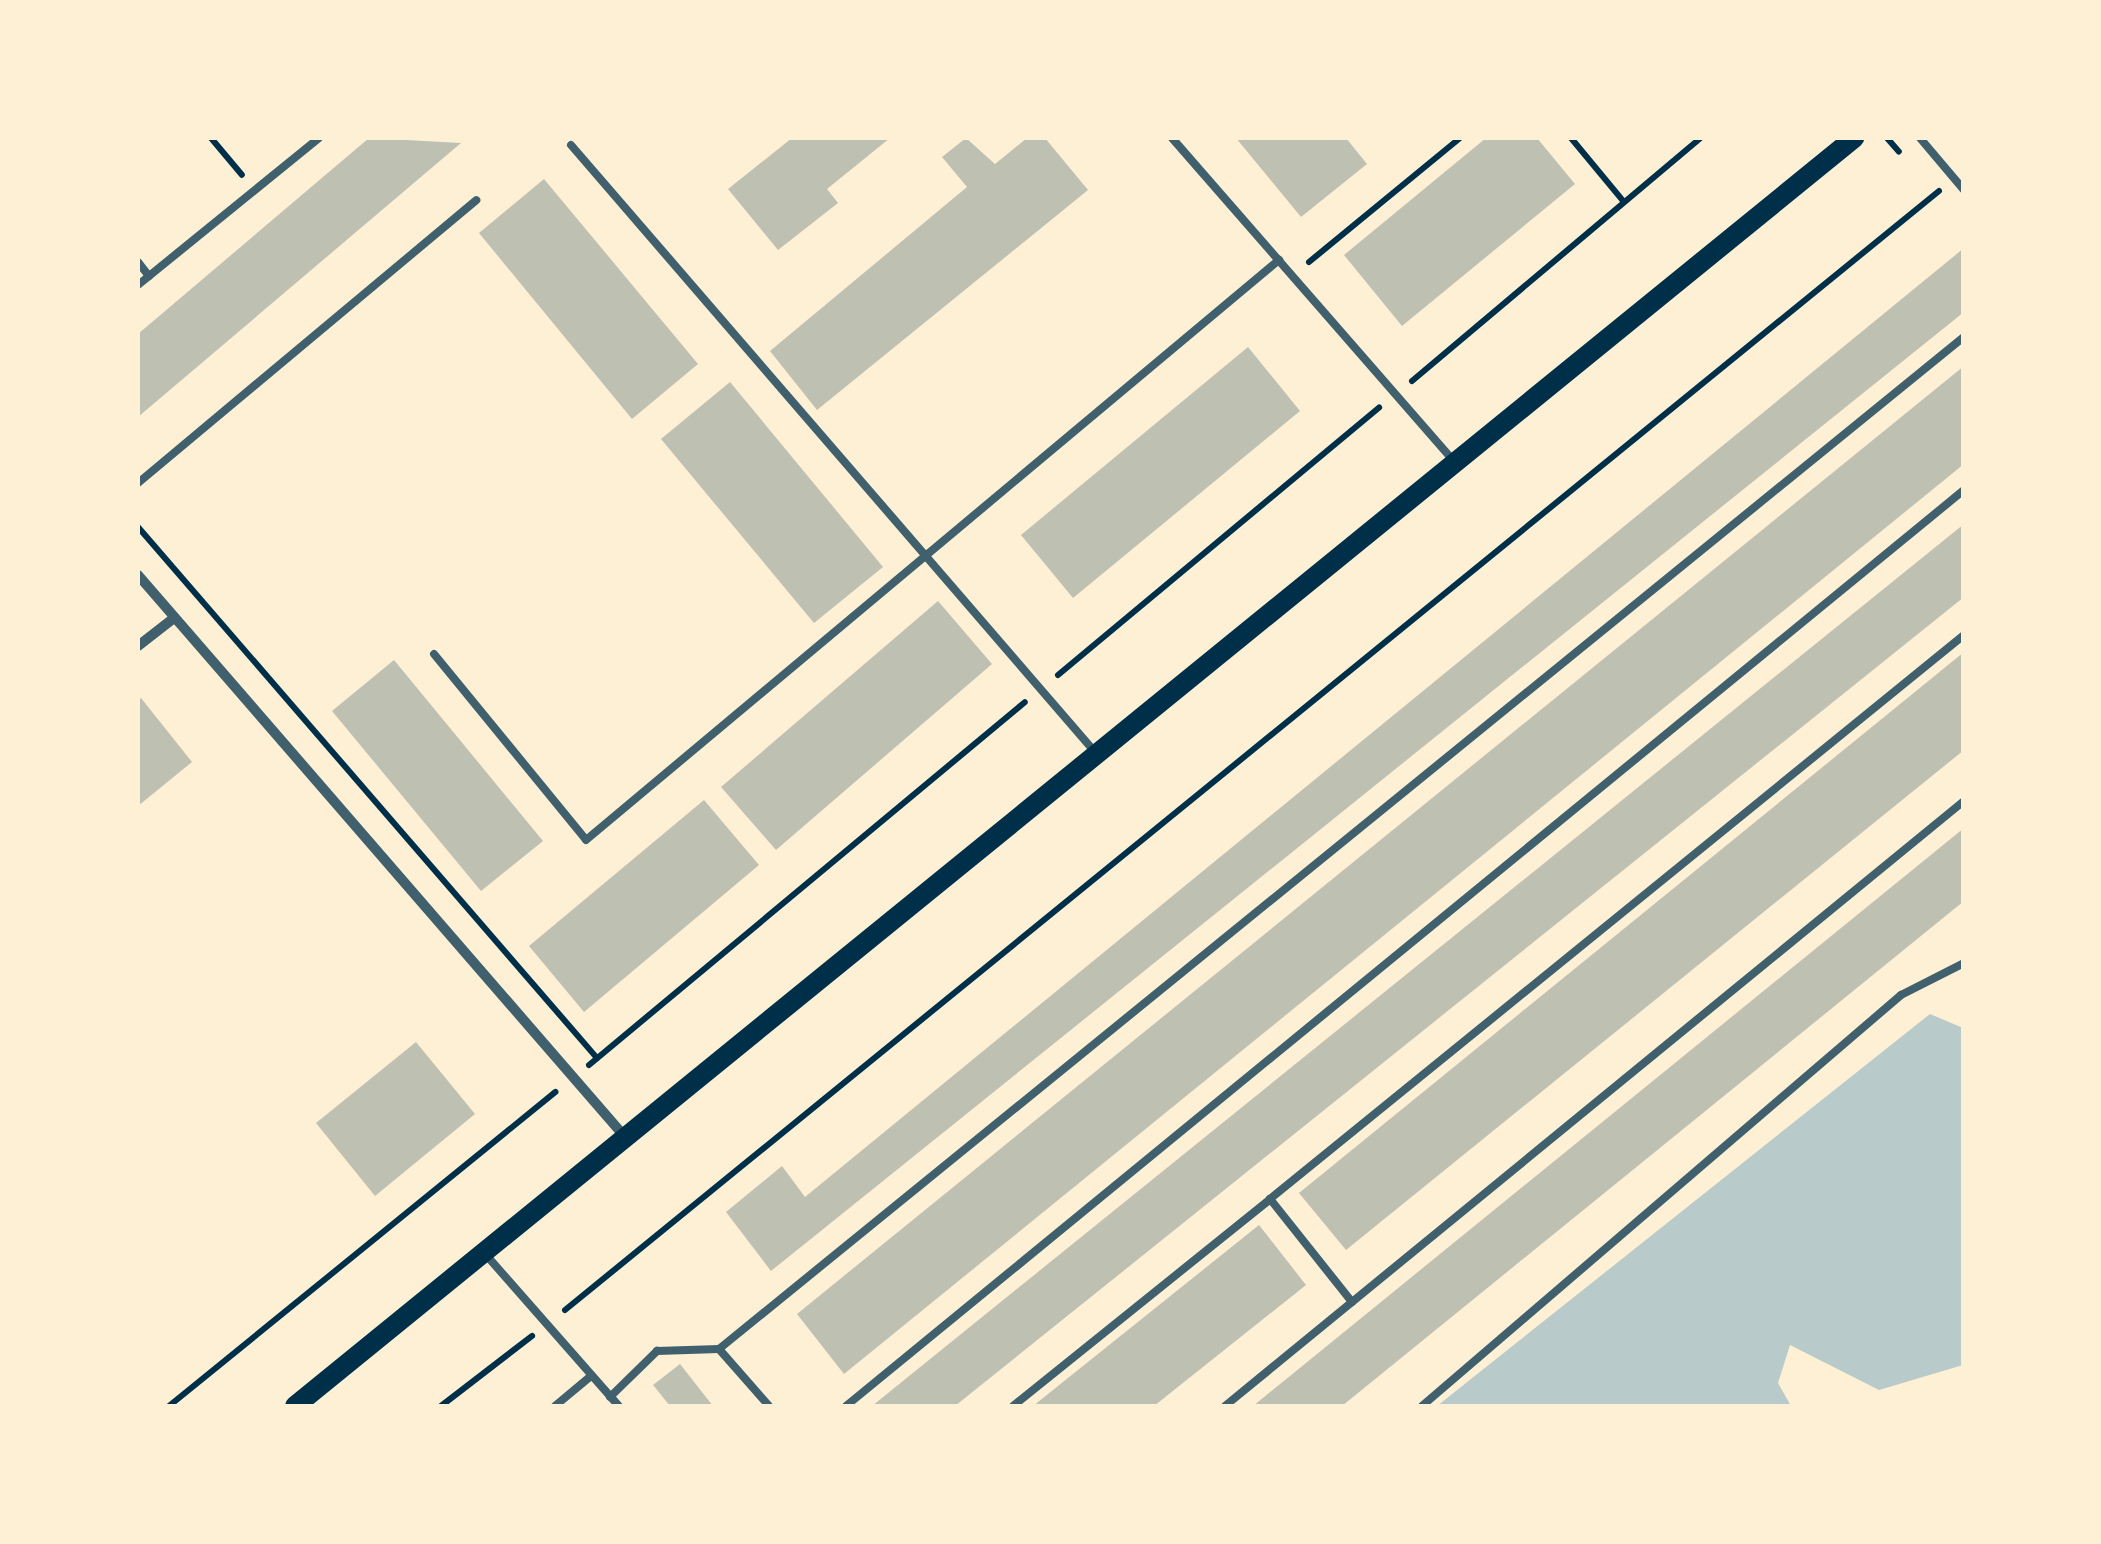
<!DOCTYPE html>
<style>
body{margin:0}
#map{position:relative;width:2101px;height:1544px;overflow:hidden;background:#fdf0d5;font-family:"Crimson Pro",serif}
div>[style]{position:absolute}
.green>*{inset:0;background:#b9caca}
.building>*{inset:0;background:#bec0b2}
.path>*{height:6px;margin:-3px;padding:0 3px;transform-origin:3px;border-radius:3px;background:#003049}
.service>*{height:8px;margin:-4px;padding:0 4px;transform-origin:4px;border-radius:4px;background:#3f606c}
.minor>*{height:10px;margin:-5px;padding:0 5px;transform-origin:5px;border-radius:5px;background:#3f606c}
.secondary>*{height:20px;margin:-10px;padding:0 10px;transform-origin:10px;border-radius:10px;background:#003049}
span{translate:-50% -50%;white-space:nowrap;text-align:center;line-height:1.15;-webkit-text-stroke:8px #fdf0d5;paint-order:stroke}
.frame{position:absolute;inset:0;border:140px solid #fdf0d5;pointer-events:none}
</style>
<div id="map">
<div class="green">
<div style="clip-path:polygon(1930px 1014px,1963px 1028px,1963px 1365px,1879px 1390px,1790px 1345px,1778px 1383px,1791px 1406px,1437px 1406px)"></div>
</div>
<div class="building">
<div style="clip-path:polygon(369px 138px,461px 143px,138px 417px,138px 334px)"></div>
<div style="clip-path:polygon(792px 138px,890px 138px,827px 189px,838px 203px,778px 250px,728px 189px)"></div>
<div style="clip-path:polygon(966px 138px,995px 164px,1027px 138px,1045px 138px,1088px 190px,817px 410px,770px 351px,967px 187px,942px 157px)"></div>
<div style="clip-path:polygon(1236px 138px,1346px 138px,1367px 164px,1301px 217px)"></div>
<div style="clip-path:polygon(1486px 138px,1537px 138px,1575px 184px,1402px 326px,1344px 255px)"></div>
<div style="clip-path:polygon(544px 179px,698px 364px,632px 419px,479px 233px)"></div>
<div style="clip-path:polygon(1964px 248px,1964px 312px,771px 1271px,726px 1212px,782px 1166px,805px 1197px)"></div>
<div style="clip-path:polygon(1248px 347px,1300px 411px,1073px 598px,1021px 535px)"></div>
<div style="clip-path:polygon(1964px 366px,1964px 464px,844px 1374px,797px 1314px)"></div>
<div style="clip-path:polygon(730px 382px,883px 567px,814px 623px,661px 439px)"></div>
<div style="clip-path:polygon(1964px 524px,1964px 597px,955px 1406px,872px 1406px)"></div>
<div style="clip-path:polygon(938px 601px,992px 664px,776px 850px,721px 787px)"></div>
<div style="clip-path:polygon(1964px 652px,1964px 750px,1346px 1250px,1299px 1193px)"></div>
<div style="clip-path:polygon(394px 660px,543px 841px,481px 891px,332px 711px)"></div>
<div style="clip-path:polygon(141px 698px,192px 762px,138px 806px,138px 701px)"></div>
<div style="clip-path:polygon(704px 800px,759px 865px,584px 1012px,529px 946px)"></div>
<div style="clip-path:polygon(1964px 828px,1964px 901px,1342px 1406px,1253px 1406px)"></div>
<div style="clip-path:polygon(416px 1042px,475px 1114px,375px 1196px,316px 1123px)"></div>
<div style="clip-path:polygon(1259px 1225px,1306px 1285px,1154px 1406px,1033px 1406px)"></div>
<div style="clip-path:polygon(680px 1364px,713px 1406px,670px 1406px,653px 1385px)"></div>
</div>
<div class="path">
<div style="left:211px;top:138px;width:48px;rotate:50deg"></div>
<div style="left:1571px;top:138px;width:83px;rotate:50.4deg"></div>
<div style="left:1887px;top:138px;width:18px;rotate:49deg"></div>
<div style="left:1309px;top:262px;width:195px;rotate:-39.4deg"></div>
<div style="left:1412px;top:381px;width:378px;rotate:-40.1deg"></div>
<div style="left:138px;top:527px;width:702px;rotate:49.16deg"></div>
<div style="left:1058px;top:675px;width:418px;rotate:-39.8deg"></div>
<div style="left:589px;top:1065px;width:567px;rotate:-39.78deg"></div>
<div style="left:565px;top:1310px;width:1772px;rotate:-39.16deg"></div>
<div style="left:169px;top:1406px;width:498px;rotate:-39.1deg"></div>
<div style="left:441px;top:1406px;width:115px;rotate:-37.6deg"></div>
</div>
<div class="service">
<div style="left:1172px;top:138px;width:430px;rotate:48.9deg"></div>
<div style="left:1920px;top:138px;width:68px;rotate:49.8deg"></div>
<div style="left:571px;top:145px;width:800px;rotate:49.2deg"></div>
<div style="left:138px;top:262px;width:18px;rotate:52deg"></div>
<div style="left:138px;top:285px;width:233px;rotate:-39.1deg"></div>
<div style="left:138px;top:483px;width:441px;rotate:-39.9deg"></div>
<div style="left:434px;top:654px;width:240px;rotate:50.7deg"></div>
<div style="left:586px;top:840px;width:904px;rotate:-39.93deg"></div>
<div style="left:487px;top:1256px;width:200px;rotate:48.7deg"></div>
<div style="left:1352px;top:1302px;width:132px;rotate:-128.5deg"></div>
<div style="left:1270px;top:1199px;width:894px;rotate:-39.1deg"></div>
<div style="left:719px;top:1349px;width:76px;rotate:48.7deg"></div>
<div style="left:610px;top:1397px;width:66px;rotate:-44.4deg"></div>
<div style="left:657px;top:1351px;width:62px;rotate:-1.8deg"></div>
<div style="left:719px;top:1349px;width:1604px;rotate:-39.11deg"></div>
<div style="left:555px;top:1406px;width:47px;rotate:-39.8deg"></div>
<div style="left:846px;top:1406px;width:1445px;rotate:-39.33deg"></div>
<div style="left:1013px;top:1406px;width:330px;rotate:-38.8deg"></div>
<div style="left:1225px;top:1406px;width:955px;rotate:-39.31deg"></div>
<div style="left:1422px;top:1406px;width:631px;rotate:-40.63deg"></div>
<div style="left:1901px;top:995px;width:71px;rotate:-26.9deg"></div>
</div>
<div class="minor">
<div style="left:138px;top:575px;width:744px;rotate:49.09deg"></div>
<div style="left:138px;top:646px;width:46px;rotate:-37.9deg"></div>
</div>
<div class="secondary">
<div style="left:295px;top:1406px;width:2010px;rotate:-39.12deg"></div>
</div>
<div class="frame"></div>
</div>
